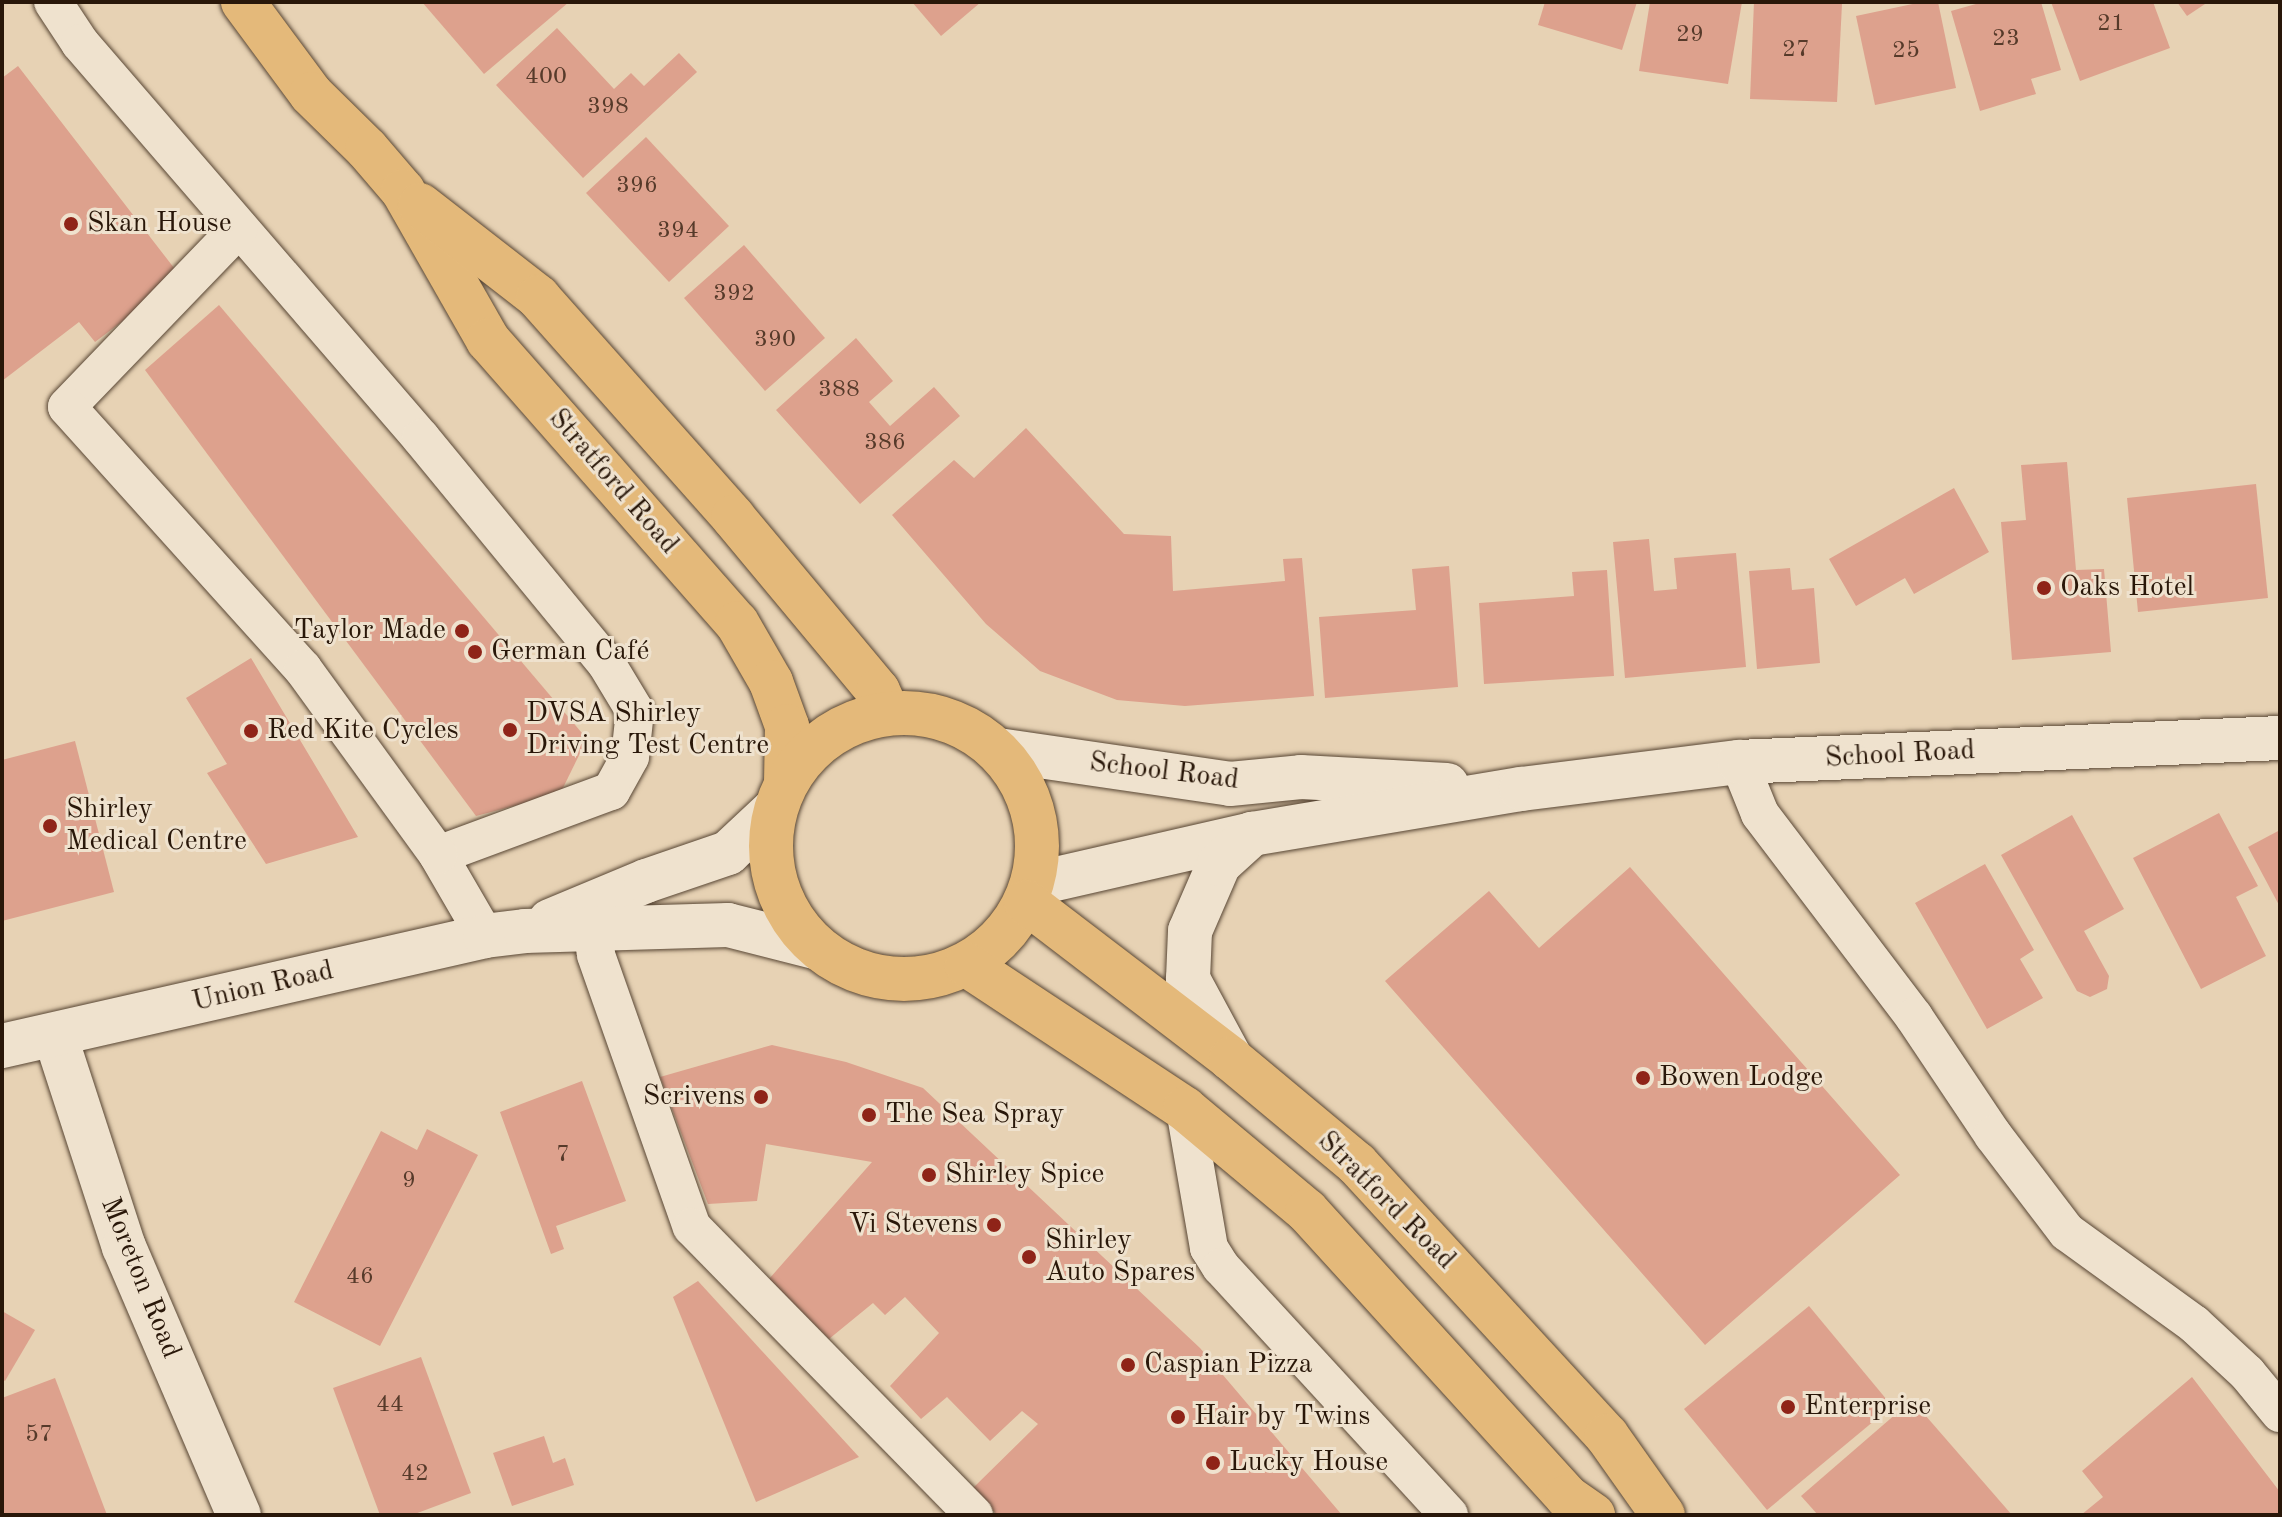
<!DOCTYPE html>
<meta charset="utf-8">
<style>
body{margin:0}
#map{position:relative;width:2282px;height:1517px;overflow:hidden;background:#e7d2b4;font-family:"Old Standard TT",serif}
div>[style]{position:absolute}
.building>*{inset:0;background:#dda18d}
.roads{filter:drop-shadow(0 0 2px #584634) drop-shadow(0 0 2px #584634)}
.service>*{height:38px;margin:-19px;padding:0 19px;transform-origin:19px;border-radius:19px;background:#efe2ce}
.minor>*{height:44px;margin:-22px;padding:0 22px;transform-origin:22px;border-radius:22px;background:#efe2ce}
.tertiary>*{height:44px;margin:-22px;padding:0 22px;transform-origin:22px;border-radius:22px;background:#efe2ce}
.trunk>*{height:44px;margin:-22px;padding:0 22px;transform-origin:22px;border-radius:22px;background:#e4b97a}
.trunk>.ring{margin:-22px;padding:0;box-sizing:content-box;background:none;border:44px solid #e4b97a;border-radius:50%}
.dots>*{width:22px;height:22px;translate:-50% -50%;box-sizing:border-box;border:4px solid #efe2ce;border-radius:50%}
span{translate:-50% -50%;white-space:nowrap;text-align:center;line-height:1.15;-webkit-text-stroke:6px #efe2ce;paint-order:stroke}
.number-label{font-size:24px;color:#563a2a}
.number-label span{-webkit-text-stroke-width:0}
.poi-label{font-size:28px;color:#291709}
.left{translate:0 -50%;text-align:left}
.right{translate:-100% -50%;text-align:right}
.street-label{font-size:28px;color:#291709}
.frame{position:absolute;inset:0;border:4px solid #291709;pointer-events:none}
</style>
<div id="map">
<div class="building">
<div style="clip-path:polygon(422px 2px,569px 2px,484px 74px)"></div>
<div style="clip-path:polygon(912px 2px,981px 2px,941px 36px)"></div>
<div style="clip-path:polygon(1545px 2px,1637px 2px,1622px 50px,1538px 25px)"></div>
<div style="clip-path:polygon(1650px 2px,1742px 2px,1728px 84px,1639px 71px)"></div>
<div style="clip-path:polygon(1754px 2px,1842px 4px,1837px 102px,1750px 99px)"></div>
<div style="clip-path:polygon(1922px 2px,1938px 2px,1956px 88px,1875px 105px,1856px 16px)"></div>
<div style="clip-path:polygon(1983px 2px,2041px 2px,2061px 70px,2031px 79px,2036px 94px,1980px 111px,1951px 11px)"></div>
<div style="clip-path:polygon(2051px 2px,2153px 2px,2170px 48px,2080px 81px)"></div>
<div style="clip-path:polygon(2177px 2px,2208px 2px,2187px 16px)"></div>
<div style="clip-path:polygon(557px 28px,614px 89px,631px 73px,644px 86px,679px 53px,697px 72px,583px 178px,496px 85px)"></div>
<div style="clip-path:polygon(18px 66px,181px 277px,95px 342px,79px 322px,2px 381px,2px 78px)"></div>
<div style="clip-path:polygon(646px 137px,729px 226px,669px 282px,586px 193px)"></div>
<div style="clip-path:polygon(744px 245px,825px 338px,765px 391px,684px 298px)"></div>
<div style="clip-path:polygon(219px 305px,587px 739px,560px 794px,476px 816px,145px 370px)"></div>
<div style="clip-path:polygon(856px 338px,893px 381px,869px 402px,890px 426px,934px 387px,960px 416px,860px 504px,776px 410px)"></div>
<div style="clip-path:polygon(1026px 428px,1124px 534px,1171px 536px,1173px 591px,1285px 581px,1283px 559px,1302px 558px,1314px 696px,1185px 706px,1117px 700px,1040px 671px,986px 624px,892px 515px,954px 460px,974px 478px)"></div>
<div style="clip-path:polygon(2067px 462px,2076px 570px,2104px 569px,2111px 652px,2012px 660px,2001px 522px,2026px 520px,2021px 465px)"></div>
<div style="clip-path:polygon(2256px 484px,2268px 598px,2138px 612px,2127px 498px)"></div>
<div style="clip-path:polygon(1954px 488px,1989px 552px,1914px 594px,1905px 578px,1856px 606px,1829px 559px)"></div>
<div style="clip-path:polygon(1649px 539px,1654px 591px,1677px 589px,1674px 558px,1736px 553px,1746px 667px,1625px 678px,1613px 542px)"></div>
<div style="clip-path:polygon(1449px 566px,1458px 687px,1325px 698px,1319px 617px,1416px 610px,1412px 569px)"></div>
<div style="clip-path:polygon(1790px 568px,1792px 590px,1814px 588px,1820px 663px,1757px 669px,1749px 571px)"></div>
<div style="clip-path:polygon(1607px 570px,1614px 676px,1484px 684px,1479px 603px,1574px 596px,1572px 572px)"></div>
<div style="clip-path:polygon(251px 658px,358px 837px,266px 864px,207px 773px,227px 764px,186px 698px)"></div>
<div style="clip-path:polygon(75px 741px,114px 892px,2px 921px,2px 760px)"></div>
<div style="clip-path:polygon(2219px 813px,2258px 886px,2236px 897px,2266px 956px,2201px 989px,2133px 858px)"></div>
<div style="clip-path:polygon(2072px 815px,2124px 909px,2084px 931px,2109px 976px,2107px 989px,2090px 997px,2077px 991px,2001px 855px)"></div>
<div style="clip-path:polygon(2280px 830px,2280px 907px,2248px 847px)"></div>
<div style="clip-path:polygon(1985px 864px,2034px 950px,2020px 959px,2043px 998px,1987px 1029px,1915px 903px)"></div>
<div style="clip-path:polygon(1630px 867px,1900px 1175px,1705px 1345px,1385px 981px,1489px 891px,1539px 948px)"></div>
<div style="clip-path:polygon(772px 1045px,846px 1062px,923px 1088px,1200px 1348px,1342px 1515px,997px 1515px,973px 1488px,1038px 1424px,1022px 1411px,990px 1441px,947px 1397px,921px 1419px,890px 1386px,939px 1333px,905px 1297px,885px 1315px,873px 1303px,829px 1339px,769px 1279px,872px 1162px,766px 1144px,757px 1201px,708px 1204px,660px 1077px)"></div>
<div style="clip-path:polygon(582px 1081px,626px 1201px,556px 1226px,564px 1249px,551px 1254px,500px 1112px)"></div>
<div style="clip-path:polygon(427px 1129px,478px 1155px,380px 1346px,294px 1302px,381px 1131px,417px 1150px)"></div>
<div style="clip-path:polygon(698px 1281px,859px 1457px,756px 1502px,673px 1297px)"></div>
<div style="clip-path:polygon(1809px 1306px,1892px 1406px,1767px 1510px,1684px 1409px)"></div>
<div style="clip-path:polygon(2px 1311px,35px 1330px,5px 1381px,2px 1379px)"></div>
<div style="clip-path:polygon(421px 1357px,471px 1493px,412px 1515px,380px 1515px,333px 1388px)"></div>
<div style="clip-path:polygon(2192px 1377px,2280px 1492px,2280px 1515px,2081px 1515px,2103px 1497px,2082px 1471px)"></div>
<div style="clip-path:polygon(55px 1378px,107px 1515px,2px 1515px,2px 1398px)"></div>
<div style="clip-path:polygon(1912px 1400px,2012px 1515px,1818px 1515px,1801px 1496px)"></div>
<div style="clip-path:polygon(544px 1436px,553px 1463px,565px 1458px,574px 1485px,512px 1506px,493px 1453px)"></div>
</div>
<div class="roads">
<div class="service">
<div style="left:53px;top:2px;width:49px;rotate:56.6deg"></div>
<div style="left:80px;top:43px;width:522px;rotate:49.2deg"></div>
<div style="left:421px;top:438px;width:291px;rotate:50.6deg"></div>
<div style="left:606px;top:663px;width:56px;rotate:58.9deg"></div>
<div style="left:635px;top:711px;width:46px;rotate:96.2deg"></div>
<div style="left:630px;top:757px;width:39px;rotate:119deg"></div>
<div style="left:611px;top:791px;width:184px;rotate:159.7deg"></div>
<div style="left:438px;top:855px;width:94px;rotate:59.9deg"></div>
<div style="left:239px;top:228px;width:248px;rotate:133.9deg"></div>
<div style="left:67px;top:407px;width:353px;rotate:48deg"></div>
<div style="left:303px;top:669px;width:230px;rotate:54deg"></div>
<div style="left:1739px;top:762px;width:56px;rotate:68deg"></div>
<div style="left:1760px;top:814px;width:255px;rotate:52.8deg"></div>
<div style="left:1914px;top:1017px;width:142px;rotate:56.2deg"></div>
<div style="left:1993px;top:1135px;width:122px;rotate:52.7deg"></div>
<div style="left:2067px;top:1232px;width:157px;rotate:35.9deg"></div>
<div style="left:2194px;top:1324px;width:72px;rotate:42.8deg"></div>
<div style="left:2247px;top:1373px;width:52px;rotate:50.5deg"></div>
<div style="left:592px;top:929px;width:26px;rotate:81deg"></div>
<div style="left:596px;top:955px;width:288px;rotate:70.6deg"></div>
<div style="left:692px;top:1227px;width:403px;rotate:45.6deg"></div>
<div style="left:1185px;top:1109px;width:141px;rotate:80.2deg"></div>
<div style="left:1209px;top:1248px;width:22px;rotate:58deg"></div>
<div style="left:1221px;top:1267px;width:337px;rotate:47.4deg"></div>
</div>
<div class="minor">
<div style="left:55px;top:1035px;width:223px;rotate:72deg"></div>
<div style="left:124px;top:1247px;width:292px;rotate:66.8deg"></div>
</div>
<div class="tertiary">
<div style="left:998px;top:750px;width:234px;rotate:8.3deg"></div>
<div style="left:1230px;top:784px;width:71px;rotate:-5.6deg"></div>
<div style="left:1301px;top:777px;width:146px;rotate:3.1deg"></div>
<div style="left:1034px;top:884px;width:224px;rotate:-12.9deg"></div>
<div style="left:1252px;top:834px;width:273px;rotate:-9.5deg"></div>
<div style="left:1521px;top:789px;width:220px;rotate:-7.1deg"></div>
<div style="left:1739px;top:762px;width:542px;rotate:-2.54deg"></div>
<div style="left:550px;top:921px;width:104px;rotate:-22.6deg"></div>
<div style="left:646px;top:881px;width:87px;rotate:-18.9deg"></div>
<div style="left:728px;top:853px;width:64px;rotate:-43.1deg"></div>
<div style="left:2px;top:1046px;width:495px;rotate:-12.8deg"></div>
<div style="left:485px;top:936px;width:40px;rotate:-7.1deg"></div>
<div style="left:525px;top:931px;width:203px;rotate:-1.7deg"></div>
<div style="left:728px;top:925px;width:90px;rotate:14.2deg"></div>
<div style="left:1231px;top:1059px;width:91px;rotate:-118.3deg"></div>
<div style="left:1188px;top:979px;width:48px;rotate:-87.6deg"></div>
<div style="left:1190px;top:931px;width:73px;rotate:-66.6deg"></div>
<div style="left:1219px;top:864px;width:45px;rotate:-42.3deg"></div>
</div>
<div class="trunk">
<div style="left:243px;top:2px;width:114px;rotate:53.5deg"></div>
<div style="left:311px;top:94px;width:78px;rotate:44.5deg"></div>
<div style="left:367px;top:149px;width:55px;rotate:49.4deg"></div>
<div style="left:403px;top:191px;width:172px;rotate:60.3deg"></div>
<div style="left:488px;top:340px;width:377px;rotate:48.7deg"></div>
<div style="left:737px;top:623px;width:68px;rotate:60deg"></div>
<div style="left:771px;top:682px;width:47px;rotate:70deg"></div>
<div style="left:787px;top:726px;width:57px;rotate:91deg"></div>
<div style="left:420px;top:205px;width:150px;rotate:37.9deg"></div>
<div style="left:538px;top:297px;width:294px;rotate:48.4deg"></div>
<div style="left:733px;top:517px;width:226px;rotate:50.2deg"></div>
<div style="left:878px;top:691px;width:24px;rotate:66deg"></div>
<div class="ring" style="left:771px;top:713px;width:222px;height:222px"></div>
<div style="left:1026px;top:902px;width:258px;rotate:37.4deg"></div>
<div style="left:1231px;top:1059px;width:164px;rotate:39.8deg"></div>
<div style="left:1357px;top:1164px;width:369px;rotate:47.4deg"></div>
<div style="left:1607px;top:1436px;width:97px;rotate:54.7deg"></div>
<div style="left:967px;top:965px;width:261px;rotate:33.4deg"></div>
<div style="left:1185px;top:1109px;width:159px;rotate:39.9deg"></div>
<div style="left:1307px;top:1211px;width:387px;rotate:47.7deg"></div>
<div style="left:1567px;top:1497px;width:32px;rotate:35deg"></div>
</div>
</div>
<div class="dots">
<div style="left:71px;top:224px;background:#8f2418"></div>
<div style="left:2044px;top:588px;background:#8f2418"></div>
<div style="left:462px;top:631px;background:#8f2418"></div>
<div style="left:475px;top:652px;background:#8f2418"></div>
<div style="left:510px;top:730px;background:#8f2418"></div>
<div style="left:251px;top:731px;background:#8f2418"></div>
<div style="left:50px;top:826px;background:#8f2418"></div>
<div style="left:1643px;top:1078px;background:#8f2418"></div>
<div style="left:761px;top:1097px;background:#8f2418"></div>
<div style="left:869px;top:1115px;background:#8f2418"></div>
<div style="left:929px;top:1175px;background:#8f2418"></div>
<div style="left:994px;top:1225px;background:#8f2418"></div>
<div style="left:1029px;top:1257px;background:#8f2418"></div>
<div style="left:1128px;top:1365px;background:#8f2418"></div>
<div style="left:1788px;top:1407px;background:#8f2418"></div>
<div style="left:1178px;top:1417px;background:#8f2418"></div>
<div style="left:1213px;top:1463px;background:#8f2418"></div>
</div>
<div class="number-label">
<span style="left:2111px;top:25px">21</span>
<span style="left:1690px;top:36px">29</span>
<span style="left:2006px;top:40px">23</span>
<span style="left:1796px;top:51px">27</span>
<span style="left:1906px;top:52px">25</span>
<span style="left:546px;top:78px">400</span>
<span style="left:608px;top:108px">398</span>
<span style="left:637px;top:187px">396</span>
<span style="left:678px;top:232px">394</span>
<span style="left:734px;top:295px">392</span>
<span style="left:775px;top:341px">390</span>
<span style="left:839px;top:391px">388</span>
<span style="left:885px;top:444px">386</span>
<span style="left:563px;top:1156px">7</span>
<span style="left:409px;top:1182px">9</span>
<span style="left:360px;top:1278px">46</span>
<span style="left:390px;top:1406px">44</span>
<span style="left:39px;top:1436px">57</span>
<span style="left:415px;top:1475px">42</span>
</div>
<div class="poi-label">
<span class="left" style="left:87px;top:224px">Skan House</span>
<span class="left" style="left:2060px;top:588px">Oaks Hotel</span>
<span class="right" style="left:446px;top:631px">Taylor Made</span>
<span class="left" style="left:491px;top:652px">German Café</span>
<span class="left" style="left:526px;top:730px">DVSA Shirley<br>Driving Test Centre</span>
<span class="left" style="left:267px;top:731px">Red Kite Cycles</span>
<span class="left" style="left:66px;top:826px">Shirley<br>Medical Centre</span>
<span class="left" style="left:1659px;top:1078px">Bowen Lodge</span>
<span class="right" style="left:745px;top:1097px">Scrivens</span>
<span class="left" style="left:885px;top:1115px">The Sea Spray</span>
<span class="left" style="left:945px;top:1175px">Shirley Spice</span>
<span class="right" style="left:978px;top:1225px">Vi Stevens</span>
<span class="left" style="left:1045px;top:1257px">Shirley<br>Auto Spares</span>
<span class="left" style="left:1144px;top:1365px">Caspian Pizza</span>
<span class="left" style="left:1804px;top:1407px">Enterprise</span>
<span class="left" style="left:1194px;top:1417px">Hair by Twins</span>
<span class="left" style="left:1229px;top:1463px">Lucky House</span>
</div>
<div class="street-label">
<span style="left:613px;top:482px;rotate:49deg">Stratford Road</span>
<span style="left:1900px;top:755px;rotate:-3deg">School Road</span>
<span style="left:1164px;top:772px;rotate:7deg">School Road</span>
<span style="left:263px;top:987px;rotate:-13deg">Union Road</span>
<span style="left:1386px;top:1201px;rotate:45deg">Stratford Road</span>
<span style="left:140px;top:1278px;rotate:68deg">Moreton Road</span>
</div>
<div class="frame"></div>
</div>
